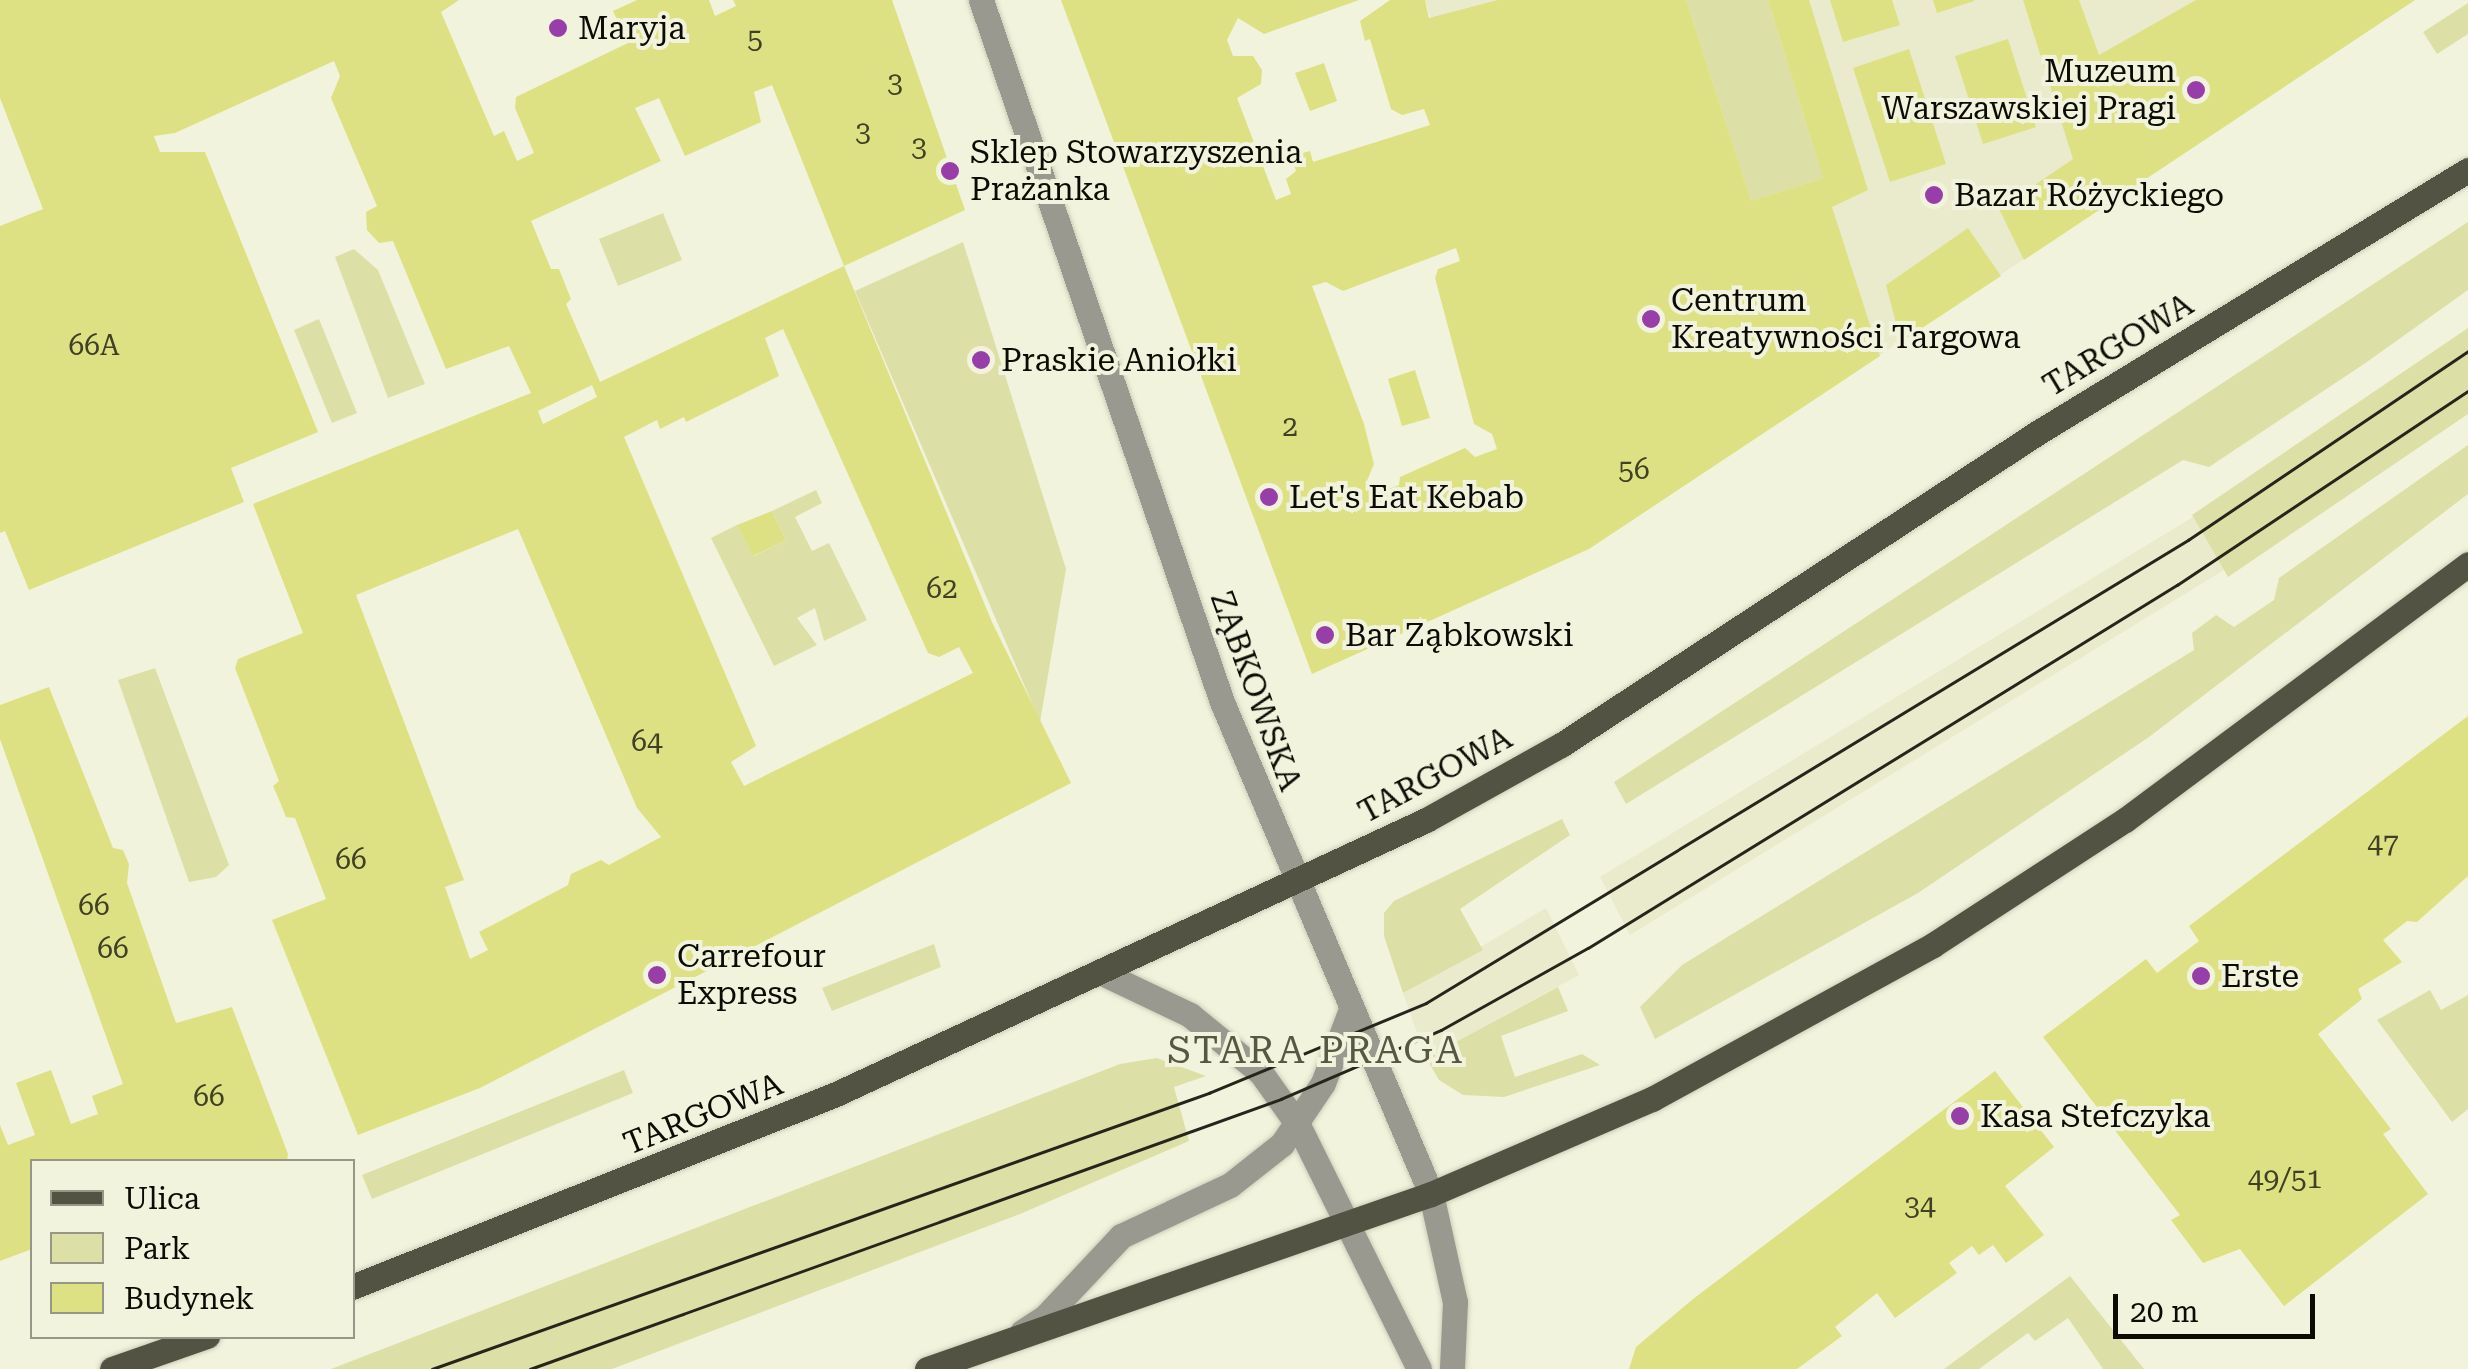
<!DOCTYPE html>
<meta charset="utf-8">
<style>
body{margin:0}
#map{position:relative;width:2468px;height:1369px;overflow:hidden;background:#f2f3dc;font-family:"Roboto Serif",serif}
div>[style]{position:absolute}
.built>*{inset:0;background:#e9ebcc}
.green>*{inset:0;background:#dde0a6}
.building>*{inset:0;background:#dee183}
.roads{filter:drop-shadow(0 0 2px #cdceba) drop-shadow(0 0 2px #cdceba)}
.minor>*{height:25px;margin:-12.5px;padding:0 12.5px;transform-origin:12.5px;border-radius:12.5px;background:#999990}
.major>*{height:25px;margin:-12.5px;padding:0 12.5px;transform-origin:12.5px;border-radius:12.5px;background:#525342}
.tram>*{height:2.5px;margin:-1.25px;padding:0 1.25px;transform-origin:1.25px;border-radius:1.25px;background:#25251c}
.dots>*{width:28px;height:28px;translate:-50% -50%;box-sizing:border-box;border:5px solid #f2f3dc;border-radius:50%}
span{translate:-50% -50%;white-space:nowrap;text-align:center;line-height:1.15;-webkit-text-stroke:8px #f2f3dc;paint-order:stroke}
.number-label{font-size:28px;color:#404124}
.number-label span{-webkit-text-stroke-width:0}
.poi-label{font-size:32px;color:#0c0c05}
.left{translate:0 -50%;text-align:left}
.right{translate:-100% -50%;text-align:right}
.street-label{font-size:32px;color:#0c0c05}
.quarter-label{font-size:38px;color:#575844;letter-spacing:2.5px}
.legend{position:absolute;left:30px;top:1159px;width:325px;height:180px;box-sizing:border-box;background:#f2f3dc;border:2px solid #969786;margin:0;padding:12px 18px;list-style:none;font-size:30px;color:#0c0c05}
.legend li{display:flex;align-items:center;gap:20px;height:50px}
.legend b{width:50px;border:2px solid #969786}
.scale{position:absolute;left:2113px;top:1294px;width:202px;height:45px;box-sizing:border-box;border:5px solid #0c0c05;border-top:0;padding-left:12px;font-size:30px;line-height:35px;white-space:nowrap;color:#0c0c05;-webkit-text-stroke:8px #f2f3dc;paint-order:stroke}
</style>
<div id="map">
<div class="built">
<div style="clip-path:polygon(1425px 0,2415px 0,1599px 541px)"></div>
<div style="clip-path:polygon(2193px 517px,2224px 570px,1630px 935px,1600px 877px)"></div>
<div style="clip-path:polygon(1546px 908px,1579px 975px,1426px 1058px,1403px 993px)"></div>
</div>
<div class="green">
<div style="clip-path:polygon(1686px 0,1768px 0,1823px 178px,1751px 201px)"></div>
<div style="clip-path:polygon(2468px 3px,2468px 34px,2437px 54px,2423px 32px)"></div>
<div style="clip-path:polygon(663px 213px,682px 260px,618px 286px,599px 239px)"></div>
<div style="clip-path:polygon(2468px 222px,2468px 290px,2364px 364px,2209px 467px,2183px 460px,1626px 804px,1614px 782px)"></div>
<div style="clip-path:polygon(963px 242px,1066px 569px,1040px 722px,855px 291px)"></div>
<div style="clip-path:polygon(354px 249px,378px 270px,425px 384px,388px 398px,335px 257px)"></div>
<div style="clip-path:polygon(319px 319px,357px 413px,332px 423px,294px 330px)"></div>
<div style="clip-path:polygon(2468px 328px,2468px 414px,2228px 577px,2192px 515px)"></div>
<div style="clip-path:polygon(2468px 445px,2468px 494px,2149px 737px,1918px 893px,1655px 1039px,1640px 1007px,1682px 965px,2194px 650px,2192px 633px,2216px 615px,2234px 627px,2274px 600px,2279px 578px)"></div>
<div style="clip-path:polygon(816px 490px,822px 503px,795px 517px,812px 551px,829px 543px,867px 620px,824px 641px,815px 608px,797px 618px,817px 645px,774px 666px,711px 538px,737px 525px,754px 556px,786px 540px,772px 511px)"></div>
<div style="clip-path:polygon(155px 668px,229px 865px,216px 877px,189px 882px,118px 680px)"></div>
<div style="clip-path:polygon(1562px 819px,1570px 835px,1460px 909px,1483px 950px,1403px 993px,1384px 936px,1384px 913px,1394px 901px)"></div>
<div style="clip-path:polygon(934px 944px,941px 967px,832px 1011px,822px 988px)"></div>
<div style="clip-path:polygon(1558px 987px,1568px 1011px,1501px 1036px,1515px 1077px,1582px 1054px,1600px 1065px,1504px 1097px,1463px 1095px,1439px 1080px,1426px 1058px)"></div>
<div style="clip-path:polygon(2430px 990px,2441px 1010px,2468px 995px,2468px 1109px,2452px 1122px,2377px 1020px)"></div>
<div style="clip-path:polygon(1157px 1058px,1206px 1076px,1174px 1087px,1189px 1141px,1020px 1214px,612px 1369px,331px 1369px,1120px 1064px)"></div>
<div style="clip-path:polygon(624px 1070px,633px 1093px,372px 1199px,362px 1175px)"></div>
<div style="clip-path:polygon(2070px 1276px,2144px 1369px,2103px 1369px,2068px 1318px,2035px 1341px,2028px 1333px,1979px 1369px,1944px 1369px)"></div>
</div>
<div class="building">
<div style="clip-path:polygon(evenodd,0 0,459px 0,441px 12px,494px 136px,504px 131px,517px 161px,534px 153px,515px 108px,516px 97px,628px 43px,613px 11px,637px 0,709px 0,715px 16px,736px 6px,733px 0,892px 0,965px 210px,844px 266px,992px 622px,1071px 783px,480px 1088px,358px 1135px,272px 920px,326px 899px,295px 818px,286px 817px,280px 802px,273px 786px,279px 781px,235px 668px,238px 659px,303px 633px,253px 504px,531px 393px,509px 346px,446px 369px,393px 241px,379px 243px,367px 230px,366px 212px,377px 206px,331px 98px,340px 76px,334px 61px,175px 133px,154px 136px,160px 152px,205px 152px,318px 432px,231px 468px,244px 502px,29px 590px,5px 531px,0 533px,0 226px,43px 209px,0 98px,0 0,772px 85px,844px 266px,600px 382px,566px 304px,571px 299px,559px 269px,551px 269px,531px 221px,661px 161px,635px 108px,659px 98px,685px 156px,761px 122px,754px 92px,772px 85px,0 0,783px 329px,928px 653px,939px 657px,959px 647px,973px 673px,744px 786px,731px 762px,756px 746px,624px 437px,657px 420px,660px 429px,684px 417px,686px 422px,779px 376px,765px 338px,783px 329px,0 0,592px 385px,597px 397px,543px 424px,538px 411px,592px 385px,0 0,518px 529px,637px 808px,661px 837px,609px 865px,601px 860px,571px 874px,568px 885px,479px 932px,488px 950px,470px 959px,445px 887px,464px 880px,356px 595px,518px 529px)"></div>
<div style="clip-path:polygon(evenodd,1061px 0,1359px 0,1264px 34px,1238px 18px,1227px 40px,1233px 56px,1253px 56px,1262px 70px,1261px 84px,1237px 98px,1276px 200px,1291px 194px,1286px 179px,1296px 171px,1291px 156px,1310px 151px,1313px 162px,1430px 125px,1424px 109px,1402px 115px,1391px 109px,1370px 39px,1365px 41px,1360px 21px,1390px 0,1425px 0,1429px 18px,1498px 0,1686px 0,1751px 201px,1823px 178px,1768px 0,1809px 0,1868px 190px,1832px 207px,1880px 356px,1589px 549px,1312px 674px,1061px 0,1456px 248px,1460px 261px,1438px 269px,1435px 278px,1474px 424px,1492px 434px,1497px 449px,1475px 457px,1465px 448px,1400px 477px,1399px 485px,1384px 491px,1366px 483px,1374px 464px,1364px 424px,1312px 286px,1326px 282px,1343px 291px,1456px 248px)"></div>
<div style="clip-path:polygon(1830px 0,1892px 0,1900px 25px,1843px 42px)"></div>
<div style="clip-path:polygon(1933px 0,1974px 0,1974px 1px,1937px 13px)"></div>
<div style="clip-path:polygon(2023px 0,2079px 0,2099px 55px,2196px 0,2415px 0,2024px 260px,1999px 209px,2073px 159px)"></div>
<div style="clip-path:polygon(2008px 39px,2036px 127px,1983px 144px,1955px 56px)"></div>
<div style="clip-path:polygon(1909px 49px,1946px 164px,1890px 182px,1853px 68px)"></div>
<div style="clip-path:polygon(1324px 63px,1337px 101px,1310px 111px,1295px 73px)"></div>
<div style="clip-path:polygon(1968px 228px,2001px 276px,1901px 342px,1886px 285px)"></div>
<div style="clip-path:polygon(1415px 370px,1430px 418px,1402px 426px,1388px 379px)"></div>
<div style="clip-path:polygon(772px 511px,786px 540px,753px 556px,737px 525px)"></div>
<div style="clip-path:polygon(49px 687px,113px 848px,123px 850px,129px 864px,127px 883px,176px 1023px,232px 1007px,288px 1154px,287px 1162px,32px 1162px,32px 1249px,0 1261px,0 1125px,8px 1145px,35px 1135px,16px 1083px,51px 1070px,71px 1124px,98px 1114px,92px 1096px,123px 1084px,0 739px,0 705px)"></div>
<div style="clip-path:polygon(2468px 716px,2468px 876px,2417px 922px,2407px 921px,2383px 940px,2402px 962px,2358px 989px,2362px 999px,2318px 1034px,2391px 1129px,2383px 1134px,2428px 1194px,2284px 1306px,2240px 1249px,2203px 1263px,2171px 1220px,2180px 1215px,2043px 1037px,2146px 959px,2157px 973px,2199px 941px,2189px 926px)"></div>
<div style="clip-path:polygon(1995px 1071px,2054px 1147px,2005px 1186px,2044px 1235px,2006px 1263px,1993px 1245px,1979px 1255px,1972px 1246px,1949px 1263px,1957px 1273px,1895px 1318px,1877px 1293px,1835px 1327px,1842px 1336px,1797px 1369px,1629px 1369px,1636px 1347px,1693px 1299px)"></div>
</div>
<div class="roads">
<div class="minor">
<div style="left:981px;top:0;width:742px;rotate:71.05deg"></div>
<div style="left:1222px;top:702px;width:535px;rotate:66.98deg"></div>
<div style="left:1431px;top:1194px;width:111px;rotate:77.5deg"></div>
<div style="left:1455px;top:1302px;width:67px;rotate:92.6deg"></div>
<div style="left:1100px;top:972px;width:100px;rotate:25.5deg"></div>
<div style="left:1190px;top:1015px;width:92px;rotate:39.2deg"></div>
<div style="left:1261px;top:1073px;width:64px;rotate:54.6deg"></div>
<div style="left:1298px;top:1125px;width:272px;rotate:63.6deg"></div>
<div style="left:1022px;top:1332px;width:27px;rotate:-33deg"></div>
<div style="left:1045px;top:1317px;width:111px;rotate:-46.8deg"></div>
<div style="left:1121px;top:1236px;width:120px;rotate:-25.1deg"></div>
<div style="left:1230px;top:1185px;width:66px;rotate:-38.3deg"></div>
<div style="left:1282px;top:1144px;width:73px;rotate:-56.1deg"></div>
<div style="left:1323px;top:1083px;width:76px;rotate:-69.2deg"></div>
</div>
<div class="major">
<div style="left:352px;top:1287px;width:521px;rotate:-21.74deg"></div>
<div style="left:836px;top:1094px;width:651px;rotate:-24.91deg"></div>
<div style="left:1426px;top:820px;width:154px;rotate:-29.1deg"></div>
<div style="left:1561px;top:745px;width:569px;rotate:-33.24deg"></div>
<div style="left:2037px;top:433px;width:505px;rotate:-31.39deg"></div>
<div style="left:112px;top:1369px;width:101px;rotate:-19.2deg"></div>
<div style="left:927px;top:1369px;width:534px;rotate:-19.15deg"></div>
<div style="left:1431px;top:1194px;width:241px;rotate:-23.3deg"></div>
<div style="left:1652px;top:1099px;width:320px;rotate:-28.7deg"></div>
<div style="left:1933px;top:945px;width:229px;rotate:-33.1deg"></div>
<div style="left:2125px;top:820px;width:428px;rotate:-36.7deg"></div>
</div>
</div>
<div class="tram">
<div style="left:432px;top:1369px;width:825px;rotate:-19.56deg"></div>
<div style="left:1209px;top:1093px;width:235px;rotate:-22.5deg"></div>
<div style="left:1426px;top:1003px;width:892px;rotate:-31.28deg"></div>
<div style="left:2188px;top:540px;width:338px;rotate:-34deg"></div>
<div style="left:530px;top:1369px;width:798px;rotate:-19.77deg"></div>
<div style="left:1281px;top:1099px;width:174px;rotate:-23.3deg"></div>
<div style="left:1441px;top:1030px;width:168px;rotate:-29.2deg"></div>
<div style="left:1588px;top:948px;width:692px;rotate:-31.65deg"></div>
<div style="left:2177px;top:585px;width:350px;rotate:-33.7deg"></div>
</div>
<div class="dots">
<div style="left:558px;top:28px;background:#973ea9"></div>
<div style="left:2196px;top:90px;background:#973ea9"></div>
<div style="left:950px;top:171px;background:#973ea9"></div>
<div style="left:1934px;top:195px;background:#973ea9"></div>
<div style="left:1651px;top:319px;background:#973ea9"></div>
<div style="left:981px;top:360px;background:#973ea9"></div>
<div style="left:1269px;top:497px;background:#973ea9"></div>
<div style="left:1325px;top:635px;background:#973ea9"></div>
<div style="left:657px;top:975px;background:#973ea9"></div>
<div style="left:2201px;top:976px;background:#973ea9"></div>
<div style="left:1960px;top:1116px;background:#973ea9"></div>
</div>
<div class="number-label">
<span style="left:755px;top:39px">5</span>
<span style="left:895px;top:83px">3</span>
<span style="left:863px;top:132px">3</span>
<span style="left:919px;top:147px">3</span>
<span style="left:94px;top:346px">66A</span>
<span style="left:1290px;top:427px">2</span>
<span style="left:1634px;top:470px">56</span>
<span style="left:942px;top:589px">62</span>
<span style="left:647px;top:742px">64</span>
<span style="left:2383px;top:844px">47</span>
<span style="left:351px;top:860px">66</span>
<span style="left:94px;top:906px">66</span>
<span style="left:113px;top:949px">66</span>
<span style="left:209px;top:1097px">66</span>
<span style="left:2285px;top:1179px">49/51</span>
<span style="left:1920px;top:1206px">34</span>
</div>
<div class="poi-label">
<span class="left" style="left:578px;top:28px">Maryja</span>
<span class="right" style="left:2176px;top:90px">Muzeum<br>Warszawskiej Pragi</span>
<span class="left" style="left:970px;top:171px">Sklep Stowarzyszenia<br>Prażanka</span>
<span class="left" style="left:1954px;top:195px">Bazar Różyckiego</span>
<span class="left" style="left:1671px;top:319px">Centrum<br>Kreatywności Targowa</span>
<span class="left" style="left:1001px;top:360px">Praskie Aniołki</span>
<span class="left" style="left:1289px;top:497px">Let's Eat Kebab</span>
<span class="left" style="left:1345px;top:635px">Bar Ząbkowski</span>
<span class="left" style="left:677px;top:975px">Carrefour<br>Express</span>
<span class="left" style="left:2221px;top:976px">Erste</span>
<span class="left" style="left:1980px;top:1116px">Kasa Stefczyka</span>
</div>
<div class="street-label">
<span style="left:2118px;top:345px;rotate:-31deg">TARGOWA</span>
<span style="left:1256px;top:691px;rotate:70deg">ZĄBKOWSKA</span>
<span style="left:1435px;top:775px;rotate:-28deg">TARGOWA</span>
<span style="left:703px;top:1114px;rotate:-22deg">TARGOWA</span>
</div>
<div class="quarter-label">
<span style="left:1316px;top:1051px">STARA PRAGA</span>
</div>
<ul class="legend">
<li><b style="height:12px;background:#525342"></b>Ulica</li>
<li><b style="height:28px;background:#dde0a6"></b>Park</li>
<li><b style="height:28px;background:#dee183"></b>Budynek</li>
</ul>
<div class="scale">20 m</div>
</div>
